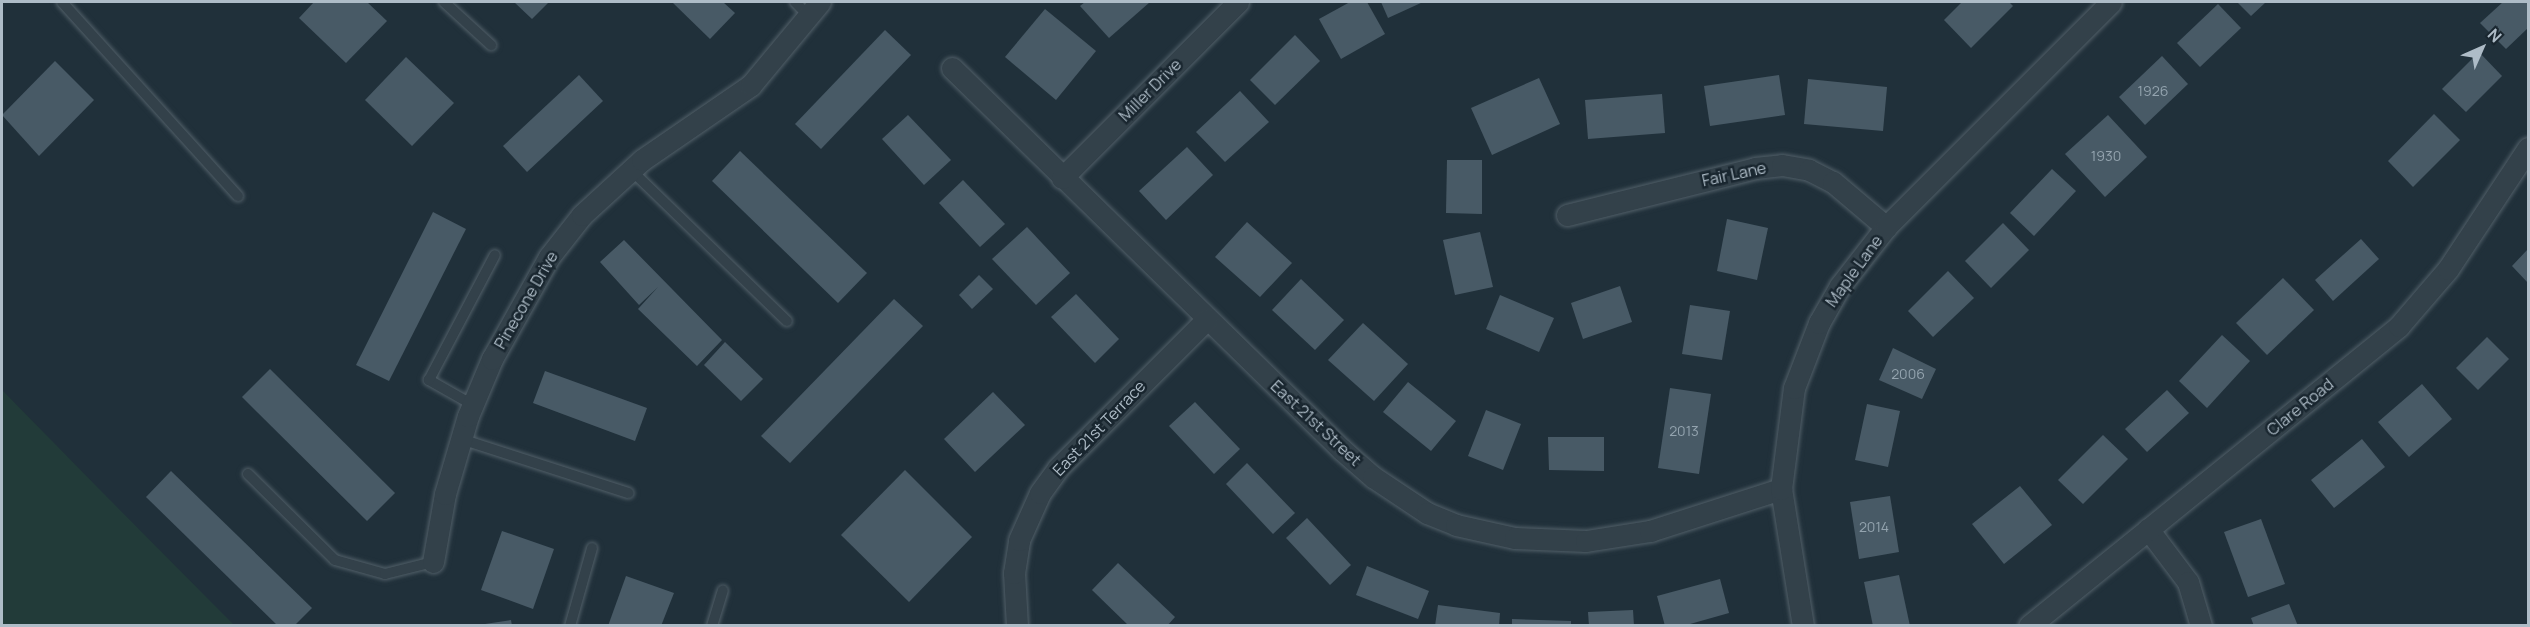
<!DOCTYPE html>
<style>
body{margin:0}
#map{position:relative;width:2530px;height:627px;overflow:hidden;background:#20303a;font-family:Manrope,sans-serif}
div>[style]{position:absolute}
.green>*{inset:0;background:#223b39}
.building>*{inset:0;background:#485a66}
.roads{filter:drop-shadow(0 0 2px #515f68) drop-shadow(0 0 2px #515f68)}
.lane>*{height:10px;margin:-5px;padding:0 5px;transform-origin:5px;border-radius:5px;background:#33414a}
.street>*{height:21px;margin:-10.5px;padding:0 10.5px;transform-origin:10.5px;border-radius:10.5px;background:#33414a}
span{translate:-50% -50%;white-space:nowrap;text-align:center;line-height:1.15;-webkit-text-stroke:5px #19262f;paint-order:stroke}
.number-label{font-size:14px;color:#94a4af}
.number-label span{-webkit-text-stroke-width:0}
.street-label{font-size:16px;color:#aebcc7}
.frame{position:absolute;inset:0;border:3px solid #aebcc7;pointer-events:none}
.north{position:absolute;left:2452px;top:18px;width:60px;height:60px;-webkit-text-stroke:4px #19262f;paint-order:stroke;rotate:45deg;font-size:16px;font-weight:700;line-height:24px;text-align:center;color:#aebcc7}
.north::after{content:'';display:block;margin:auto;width:21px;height:27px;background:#aebcc7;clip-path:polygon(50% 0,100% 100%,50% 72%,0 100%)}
</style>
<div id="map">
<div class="green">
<div style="clip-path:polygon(2px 390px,107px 497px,234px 625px,2px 625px)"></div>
</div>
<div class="building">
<div style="clip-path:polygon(314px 2px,367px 2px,387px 21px,346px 63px,299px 18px)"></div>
<div style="clip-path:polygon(514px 2px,549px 2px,532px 19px)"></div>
<div style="clip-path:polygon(672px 2px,723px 2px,735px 13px,710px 39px)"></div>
<div style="clip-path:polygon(1085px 2px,1150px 2px,1109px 38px,1080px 6px)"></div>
<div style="clip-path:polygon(1350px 2px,1367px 2px,1385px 34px,1341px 59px,1319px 19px)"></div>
<div style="clip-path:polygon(1381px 2px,1423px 2px,1388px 18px)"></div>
<div style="clip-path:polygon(1962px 2px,2009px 2px,2013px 6px,1971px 48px,1944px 20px)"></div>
<div style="clip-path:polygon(2237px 2px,2266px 2px,2251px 16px)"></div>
<div style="clip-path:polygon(2503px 2px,2528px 2px,2528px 28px,2506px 49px,2480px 23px)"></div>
<div style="clip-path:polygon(2218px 4px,2241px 28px,2200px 67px,2177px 43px)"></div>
<div style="clip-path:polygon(1045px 9px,1096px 51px,1056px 100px,1005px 57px)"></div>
<div style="clip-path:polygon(885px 30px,911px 55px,821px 149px,795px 124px)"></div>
<div style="clip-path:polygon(1295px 35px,1320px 61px,1275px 105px,1250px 80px)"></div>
<div style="clip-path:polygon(2479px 52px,2502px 76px,2466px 112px,2442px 89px)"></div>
<div style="clip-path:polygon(2162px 56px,2188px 84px,2145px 125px,2119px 97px)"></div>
<div style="clip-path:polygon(406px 57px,454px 103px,412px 146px,365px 100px)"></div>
<div style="clip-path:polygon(55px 61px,94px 100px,39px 156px,2px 115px)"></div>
<div style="clip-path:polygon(579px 75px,603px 101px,527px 172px,503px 146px)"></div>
<div style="clip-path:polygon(1779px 75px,1785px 115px,1710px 126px,1704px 86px)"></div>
<div style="clip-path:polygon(1539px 78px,1560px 124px,1492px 155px,1471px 108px)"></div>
<div style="clip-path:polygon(1808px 79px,1887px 87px,1883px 131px,1804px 124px)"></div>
<div style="clip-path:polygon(1240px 91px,1269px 122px,1225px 162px,1196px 132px)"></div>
<div style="clip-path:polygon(1662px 94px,1665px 133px,1588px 139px,1585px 100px)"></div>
<div style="clip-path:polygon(2434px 114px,2460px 140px,2413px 187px,2388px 161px)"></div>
<div style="clip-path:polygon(908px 115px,951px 160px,924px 185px,882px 139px)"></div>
<div style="clip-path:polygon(2108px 115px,2147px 157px,2105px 197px,2065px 154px)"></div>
<div style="clip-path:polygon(1187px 147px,1213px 175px,1166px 220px,1139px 191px)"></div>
<div style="clip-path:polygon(740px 151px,867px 273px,838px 303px,712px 181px)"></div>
<div style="clip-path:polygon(1447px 160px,1482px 160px,1482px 214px,1446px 213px)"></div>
<div style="clip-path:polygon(2052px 169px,2076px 191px,2034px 236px,2010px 213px)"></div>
<div style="clip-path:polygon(963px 180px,1005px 224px,980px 247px,939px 203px)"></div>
<div style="clip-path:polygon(433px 212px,466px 229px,389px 381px,356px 365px)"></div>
<div style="clip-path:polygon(1727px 219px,1768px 228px,1757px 280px,1717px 271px)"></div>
<div style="clip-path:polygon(1247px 222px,1292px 263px,1260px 297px,1215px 257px)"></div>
<div style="clip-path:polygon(2003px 223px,2029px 250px,1991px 288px,1965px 261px)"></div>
<div style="clip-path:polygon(1027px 227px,1070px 273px,1036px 305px,992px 259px)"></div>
<div style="clip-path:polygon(1480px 232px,1493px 287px,1455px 295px,1443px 240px)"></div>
<div style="clip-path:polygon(2361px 239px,2379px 259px,2333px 301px,2315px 280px)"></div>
<div style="clip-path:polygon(624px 240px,722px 340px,697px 366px,638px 309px,658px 287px,639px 305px,600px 262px)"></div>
<div style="clip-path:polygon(2528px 249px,2528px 283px,2512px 266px)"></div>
<div style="clip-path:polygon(1948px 271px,1974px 298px,1933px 337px,1908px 311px)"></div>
<div style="clip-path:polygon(979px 275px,993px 289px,972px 309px,959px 295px)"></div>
<div style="clip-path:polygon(2283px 278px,2314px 310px,2267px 355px,2236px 323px)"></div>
<div style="clip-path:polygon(1301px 279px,1344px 320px,1315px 350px,1272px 310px)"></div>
<div style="clip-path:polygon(1620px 286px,1632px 322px,1583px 339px,1571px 303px)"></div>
<div style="clip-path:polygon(1076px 294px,1119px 339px,1095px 363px,1051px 317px)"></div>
<div style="clip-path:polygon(1500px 295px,1554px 318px,1539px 352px,1486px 329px)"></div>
<div style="clip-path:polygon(894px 299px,923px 326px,790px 463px,761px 436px)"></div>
<div style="clip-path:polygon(1690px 305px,1730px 311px,1722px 360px,1682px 354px)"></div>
<div style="clip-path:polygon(1363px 323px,1408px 364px,1374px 401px,1328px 360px)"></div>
<div style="clip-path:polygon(2222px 335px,2250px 361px,2207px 408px,2179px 381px)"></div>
<div style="clip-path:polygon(2487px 337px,2509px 359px,2478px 390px,2456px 368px)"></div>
<div style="clip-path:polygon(725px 342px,763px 379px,741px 401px,704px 365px)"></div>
<div style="clip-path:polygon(1893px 348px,1936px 369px,1922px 399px,1879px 380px)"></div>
<div style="clip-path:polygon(270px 369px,395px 493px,367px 521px,242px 397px)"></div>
<div style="clip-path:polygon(545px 371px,647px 408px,635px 441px,533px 403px)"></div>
<div style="clip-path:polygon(1408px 382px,1456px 421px,1431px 451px,1383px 412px)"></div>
<div style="clip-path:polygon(2422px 384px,2452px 419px,2409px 457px,2378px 422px)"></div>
<div style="clip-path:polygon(1670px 388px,1711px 394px,1699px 474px,1658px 468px)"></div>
<div style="clip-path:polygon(2167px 390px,2189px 413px,2147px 452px,2125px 429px)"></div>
<div style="clip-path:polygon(993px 392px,1025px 425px,975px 472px,944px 439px)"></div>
<div style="clip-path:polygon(1195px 402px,1240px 449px,1214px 474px,1169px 426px)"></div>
<div style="clip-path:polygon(1867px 404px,1900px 411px,1888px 467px,1855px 460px)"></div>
<div style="clip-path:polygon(1486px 410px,1521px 424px,1503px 470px,1468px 456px)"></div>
<div style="clip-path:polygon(2103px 435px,2128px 459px,2083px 504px,2058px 480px)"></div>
<div style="clip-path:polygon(1548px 437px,1604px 437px,1604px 471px,1549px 470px)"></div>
<div style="clip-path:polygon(2362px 439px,2385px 467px,2334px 508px,2311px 480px)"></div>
<div style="clip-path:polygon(1247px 463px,1295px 513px,1273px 534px,1226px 484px)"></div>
<div style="clip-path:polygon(905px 470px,972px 537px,909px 602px,841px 535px)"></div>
<div style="clip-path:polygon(171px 471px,312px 608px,294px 626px,278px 626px,146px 497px)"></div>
<div style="clip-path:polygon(2020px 486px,2052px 525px,2004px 564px,1972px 524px)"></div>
<div style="clip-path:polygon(1890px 496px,1899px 552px,1859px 559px,1850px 502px)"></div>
<div style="clip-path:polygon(1307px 518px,1351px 565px,1330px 585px,1286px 538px)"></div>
<div style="clip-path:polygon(2261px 519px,2285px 584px,2248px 597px,2224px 532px)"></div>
<div style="clip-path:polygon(502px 531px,554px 549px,533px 609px,481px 590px)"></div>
<div style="clip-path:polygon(1118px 563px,1175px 617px,1167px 626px,1129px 626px,1092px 590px)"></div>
<div style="clip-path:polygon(1367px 566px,1429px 591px,1418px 619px,1356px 595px)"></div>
<div style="clip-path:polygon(1899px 575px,1910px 626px,1873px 626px,1864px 582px)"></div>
<div style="clip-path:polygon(626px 576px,674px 593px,661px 626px,608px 626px)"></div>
<div style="clip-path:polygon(1720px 579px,1729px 613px,1683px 626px,1665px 626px,1657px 596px)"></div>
<div style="clip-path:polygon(2289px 604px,2298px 626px,2254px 626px,2251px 618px)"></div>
<div style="clip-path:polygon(1438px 605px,1500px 613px,1499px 626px,1435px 626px)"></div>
<div style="clip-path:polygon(1633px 610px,1634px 626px,1589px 626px,1588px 612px)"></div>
<div style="clip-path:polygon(1512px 619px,1571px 621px,1571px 626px,1512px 626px)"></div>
<div style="clip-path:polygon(511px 620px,512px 626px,486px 626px,485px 624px)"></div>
</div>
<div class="roads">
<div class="lane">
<div style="left:62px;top:2px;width:262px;rotate:47.8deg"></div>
<div style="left:444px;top:2px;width:64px;rotate:42.5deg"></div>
<div style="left:795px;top:2px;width:20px;rotate:45deg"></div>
<div style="left:631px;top:170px;width:217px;rotate:44.1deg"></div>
<div style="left:473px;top:405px;width:51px;rotate:-150.4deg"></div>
<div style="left:429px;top:380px;width:141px;rotate:-62.2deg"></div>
<div style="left:461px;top:439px;width:176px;rotate:17.9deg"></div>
<div style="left:248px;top:474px;width:122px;rotate:44.7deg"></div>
<div style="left:335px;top:560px;width:52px;rotate:15.6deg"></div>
<div style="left:385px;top:574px;width:49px;rotate:-14deg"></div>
<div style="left:570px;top:626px;width:81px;rotate:-74.2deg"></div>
<div style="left:712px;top:626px;width:37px;rotate:-73deg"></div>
</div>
<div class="street">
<div style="left:952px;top:68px;width:545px;rotate:44.4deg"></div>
<div style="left:1341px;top:449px;width:43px;rotate:41.2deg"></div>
<div style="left:1373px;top:477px;width:65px;rotate:33.7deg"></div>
<div style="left:1427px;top:513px;width:31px;rotate:22deg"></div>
<div style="left:1456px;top:525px;width:60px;rotate:12.4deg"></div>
<div style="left:1515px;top:538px;width:71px;rotate:2.4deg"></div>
<div style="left:1586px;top:541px;width:65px;rotate:-8.9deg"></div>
<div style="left:1650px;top:531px;width:138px;rotate:-17.8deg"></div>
<div style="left:1062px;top:178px;width:249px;rotate:-45deg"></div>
<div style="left:1567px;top:215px;width:194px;rotate:-14deg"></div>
<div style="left:1755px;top:168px;width:27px;rotate:-6deg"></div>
<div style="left:1782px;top:165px;width:27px;rotate:10deg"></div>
<div style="left:1809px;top:170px;width:27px;rotate:27deg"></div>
<div style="left:1833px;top:182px;width:70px;rotate:40.3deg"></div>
<div style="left:2148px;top:529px;width:66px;rotate:53deg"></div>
<div style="left:2188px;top:582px;width:46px;rotate:73.5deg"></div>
<div style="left:433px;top:562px;width:69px;rotate:-80deg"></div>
<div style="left:445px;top:494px;width:81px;rotate:-73.6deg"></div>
<div style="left:468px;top:416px;width:62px;rotate:-67.2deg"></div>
<div style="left:492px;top:359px;width:117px;rotate:-60.8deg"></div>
<div style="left:549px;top:257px;width:53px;rotate:-51.8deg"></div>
<div style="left:582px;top:215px;width:81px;rotate:-42.5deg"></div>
<div style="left:642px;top:160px;width:132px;rotate:-34.5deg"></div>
<div style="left:751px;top:85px;width:108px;rotate:-50.3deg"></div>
<div style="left:1017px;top:626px;width:53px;rotate:-93.2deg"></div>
<div style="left:1014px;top:573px;width:33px;rotate:-81deg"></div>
<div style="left:1019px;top:540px;width:51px;rotate:-65.9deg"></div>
<div style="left:1040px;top:493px;width:31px;rotate:-54deg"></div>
<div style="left:1058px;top:468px;width:211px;rotate:-45deg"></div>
<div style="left:1803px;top:626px;width:139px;rotate:-99.1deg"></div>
<div style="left:1781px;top:489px;width:102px;rotate:-82.7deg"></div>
<div style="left:1794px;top:388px;width:70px;rotate:-69deg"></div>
<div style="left:1819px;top:323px;width:43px;rotate:-60.4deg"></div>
<div style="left:1840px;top:286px;width:75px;rotate:-52.1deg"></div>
<div style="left:1886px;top:227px;width:318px;rotate:-45deg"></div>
<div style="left:2029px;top:626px;width:476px;rotate:-39deg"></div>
<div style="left:2399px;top:326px;width:75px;rotate:-49.3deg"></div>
<div style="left:2448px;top:269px;width:145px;rotate:-56.5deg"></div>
</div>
</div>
<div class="number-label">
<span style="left:2153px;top:91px">1926</span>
<span style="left:2106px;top:156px">1930</span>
<span style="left:1908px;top:374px">2006</span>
<span style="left:1684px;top:431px">2013</span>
<span style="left:1874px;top:527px">2014</span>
</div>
<div class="street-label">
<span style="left:1150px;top:90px;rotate:-45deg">Miller Drive</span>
<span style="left:1734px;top:174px;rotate:-12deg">Fair Lane</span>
<span style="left:1854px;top:271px;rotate:-54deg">Maple Lane</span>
<span style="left:526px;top:300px;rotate:-60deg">Pinecone Drive</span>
<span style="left:2300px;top:407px;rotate:-39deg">Clare Road</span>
<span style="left:1316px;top:423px;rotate:43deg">East 21st Street</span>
<span style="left:1099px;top:428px;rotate:-46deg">East 21st Terrace</span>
</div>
<div class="frame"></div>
<div class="north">N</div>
</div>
